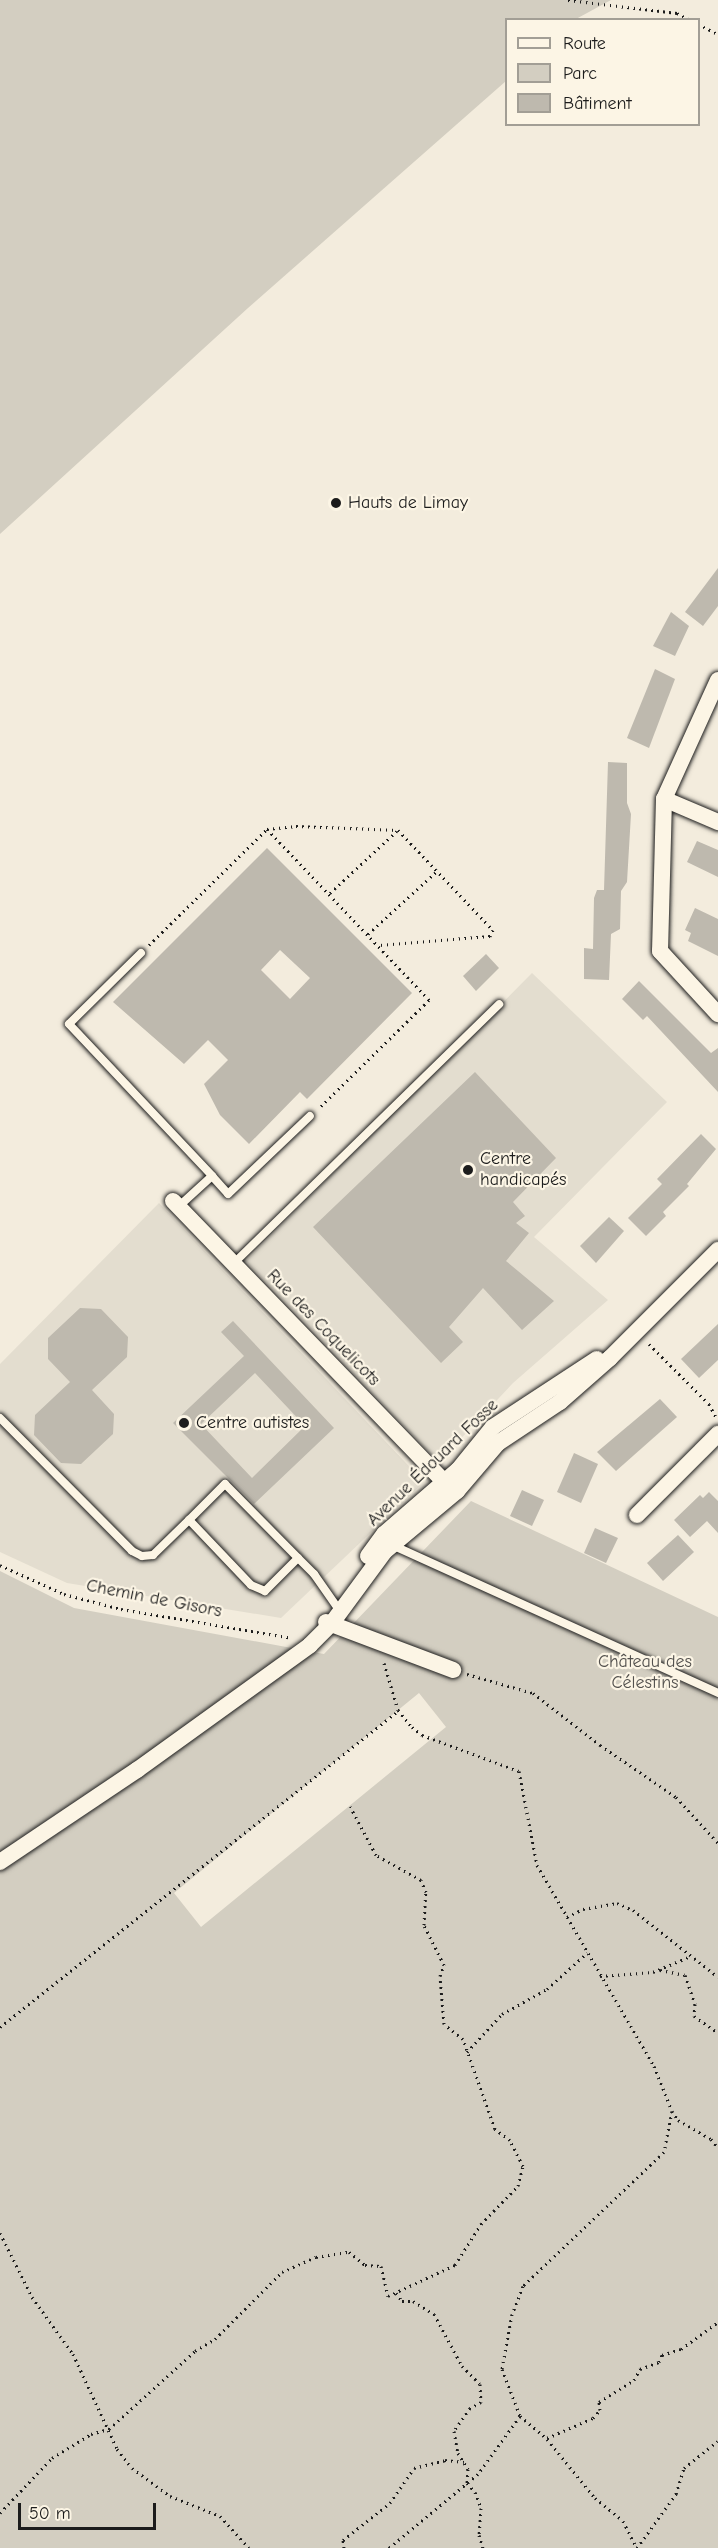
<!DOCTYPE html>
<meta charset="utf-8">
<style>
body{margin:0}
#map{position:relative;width:718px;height:2548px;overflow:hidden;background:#f3ecdd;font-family:"Comic Neue",sans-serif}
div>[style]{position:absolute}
.built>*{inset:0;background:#e3ddcf}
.green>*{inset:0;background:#d3cec1}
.building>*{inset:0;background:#beb9ae}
.path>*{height:3px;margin-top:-1.5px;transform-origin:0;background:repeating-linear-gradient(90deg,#1c1c1c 0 1.5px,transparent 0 6px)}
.roads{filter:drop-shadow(0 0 2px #1c1c1c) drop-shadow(0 0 2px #1c1c1c)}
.service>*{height:8px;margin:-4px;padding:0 4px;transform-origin:4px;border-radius:4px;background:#fcf5e5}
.minor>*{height:16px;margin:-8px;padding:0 8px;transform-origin:8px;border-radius:8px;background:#fcf5e5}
.dots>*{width:16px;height:16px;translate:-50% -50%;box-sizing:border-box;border:3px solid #fcf5e5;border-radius:50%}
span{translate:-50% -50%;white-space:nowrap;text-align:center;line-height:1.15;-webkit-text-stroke:4.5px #fcf5e5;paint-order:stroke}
.poi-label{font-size:18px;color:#1c1c1c}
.left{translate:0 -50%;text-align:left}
.street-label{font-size:18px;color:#1c1c1c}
.park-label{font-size:18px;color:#53514e}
.legend{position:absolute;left:505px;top:18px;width:195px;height:108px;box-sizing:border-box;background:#fcf5e5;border:2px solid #a29e95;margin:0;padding:8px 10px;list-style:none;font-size:18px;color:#1c1c1c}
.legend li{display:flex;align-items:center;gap:12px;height:30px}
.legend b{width:30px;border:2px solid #a29e95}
.scale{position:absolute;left:18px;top:2503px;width:138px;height:27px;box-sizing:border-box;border:3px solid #1c1c1c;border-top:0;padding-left:8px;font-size:18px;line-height:21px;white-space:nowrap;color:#1c1c1c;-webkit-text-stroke:4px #fcf5e5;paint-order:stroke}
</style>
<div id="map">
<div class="built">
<div style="clip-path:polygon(532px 973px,667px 1102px,534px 1237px,608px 1300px,513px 1383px,439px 1462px,246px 1261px)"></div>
<div style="clip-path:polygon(159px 1203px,424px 1482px,281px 1618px,67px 1583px,0 1552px,0 1364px)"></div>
</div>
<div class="green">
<div style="clip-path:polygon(0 0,611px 0,576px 19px,506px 20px,506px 81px,248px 308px,0 534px)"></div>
<div style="clip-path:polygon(evenodd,471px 1501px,718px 1617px,718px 2548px,0 2548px,0 1571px,74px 1608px,324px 1654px,471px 1501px,419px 1693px,446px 1727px,201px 1927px,174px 1893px,419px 1693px)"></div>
</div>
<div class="building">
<div style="clip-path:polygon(718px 568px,718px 606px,703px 626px,685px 612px)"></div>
<div style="clip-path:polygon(671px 612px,689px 626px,675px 656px,653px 646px)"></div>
<div style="clip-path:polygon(655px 669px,675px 679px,649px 748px,627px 738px)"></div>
<div style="clip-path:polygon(608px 762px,627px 763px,627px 803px,631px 814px,627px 882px,621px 891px,620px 929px,611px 934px,609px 980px,584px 979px,584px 948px,593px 949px,594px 898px,597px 890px,604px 890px)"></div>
<div style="clip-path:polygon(697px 841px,718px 850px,718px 877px,687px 862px)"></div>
<div style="clip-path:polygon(evenodd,267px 848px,412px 993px,307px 1099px,300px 1092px,249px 1144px,220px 1115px,204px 1084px,228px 1060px,208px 1040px,184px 1064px,113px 1002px,267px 848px,280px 950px,310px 978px,290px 999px,261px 970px,280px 950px)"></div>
<div style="clip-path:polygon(695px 908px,718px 919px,718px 956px,688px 941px,691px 933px,685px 930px)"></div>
<div style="clip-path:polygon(486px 954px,499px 968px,476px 991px,463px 976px)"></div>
<div style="clip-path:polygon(639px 981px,711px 1053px,718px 1048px,718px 1092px,647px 1016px,643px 1020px,622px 999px)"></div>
<div style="clip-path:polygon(475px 1072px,556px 1158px,513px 1202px,525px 1216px,516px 1223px,529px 1233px,506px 1261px,554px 1301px,522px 1330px,483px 1288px,449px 1327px,463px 1342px,441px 1363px,313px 1227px)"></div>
<div style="clip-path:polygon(701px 1134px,716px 1149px,687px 1184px,689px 1186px,663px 1212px,666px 1216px,646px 1236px,628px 1218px,662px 1184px,657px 1179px)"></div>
<div style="clip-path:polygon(609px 1217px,624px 1231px,596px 1263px,580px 1246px)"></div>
<div style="clip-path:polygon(80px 1308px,101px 1309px,128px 1337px,127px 1357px,92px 1390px,114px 1414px,113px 1434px,81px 1464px,61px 1463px,34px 1435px,35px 1415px,70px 1382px,48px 1359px,48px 1338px)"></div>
<div style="clip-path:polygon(evenodd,233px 1321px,334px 1428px,254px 1504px,173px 1423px,244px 1356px,221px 1332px,233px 1321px,255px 1373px,305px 1426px,252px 1478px,201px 1424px,255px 1373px)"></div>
<div style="clip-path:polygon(718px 1324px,718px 1360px,699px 1378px,681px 1359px)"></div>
<div style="clip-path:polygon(660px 1399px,677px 1417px,616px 1471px,597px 1452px)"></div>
<div style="clip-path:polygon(574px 1453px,598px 1464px,581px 1503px,557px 1492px)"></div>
<div style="clip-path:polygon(522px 1490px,544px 1500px,532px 1526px,510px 1516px)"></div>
<div style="clip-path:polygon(709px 1492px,718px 1501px,718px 1533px,707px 1521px,690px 1537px,674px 1520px,700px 1495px,703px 1498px)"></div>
<div style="clip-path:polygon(595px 1528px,618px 1538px,606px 1563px,584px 1553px)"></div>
<div style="clip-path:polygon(678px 1535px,694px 1552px,663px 1581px,647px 1563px)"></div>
</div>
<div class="path">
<div style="left:568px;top:0;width:110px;rotate:6.8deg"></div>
<div style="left:677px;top:13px;width:15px;rotate:28deg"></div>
<div style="left:698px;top:24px;width:22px;rotate:27deg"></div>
<div style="left:267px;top:829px;width:29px;rotate:-6deg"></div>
<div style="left:296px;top:826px;width:102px;rotate:2.2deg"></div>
<div style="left:398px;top:830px;width:138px;rotate:46.5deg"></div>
<div style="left:493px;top:930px;width:7px;rotate:117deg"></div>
<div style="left:490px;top:936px;width:111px;rotate:175.4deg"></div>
<div style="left:330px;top:893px;width:91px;rotate:-42.8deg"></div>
<div style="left:368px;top:934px;width:93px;rotate:-42.4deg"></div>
<div style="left:149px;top:945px;width:165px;rotate:-44.5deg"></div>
<div style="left:267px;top:829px;width:236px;rotate:46.5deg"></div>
<div style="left:429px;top:1000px;width:153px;rotate:135.5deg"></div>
<div style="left:649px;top:1344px;width:85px;rotate:45deg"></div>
<div style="left:709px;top:1404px;width:17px;rotate:62deg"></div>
<div style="left:0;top:1565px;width:70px;rotate:24.4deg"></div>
<div style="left:64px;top:1594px;width:59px;rotate:14.7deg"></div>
<div style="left:121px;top:1609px;width:173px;rotate:9.6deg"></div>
<div style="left:384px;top:1663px;width:49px;rotate:73.4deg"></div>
<div style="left:398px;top:1710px;width:22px;rotate:51deg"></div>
<div style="left:412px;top:1727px;width:13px;rotate:39deg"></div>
<div style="left:422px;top:1735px;width:103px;rotate:20.4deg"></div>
<div style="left:519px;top:1771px;width:96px;rotate:79.2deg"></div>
<div style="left:537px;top:1865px;width:233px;rotate:59.8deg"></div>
<div style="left:654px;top:2066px;width:48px;rotate:68.2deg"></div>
<div style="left:672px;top:2111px;width:42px;rotate:101deg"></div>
<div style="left:664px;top:2152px;width:195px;rotate:136.5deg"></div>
<div style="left:523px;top:2286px;width:30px;rotate:111deg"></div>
<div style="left:512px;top:2314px;width:56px;rotate:100.3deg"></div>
<div style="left:502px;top:2369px;width:50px;rotate:69deg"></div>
<div style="left:520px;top:2416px;width:72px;rotate:125.9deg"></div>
<div style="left:478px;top:2474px;width:116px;rotate:140.3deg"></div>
<div style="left:467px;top:1674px;width:69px;rotate:16.1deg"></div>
<div style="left:533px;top:1693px;width:85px;rotate:37.8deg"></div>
<div style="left:600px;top:1745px;width:92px;rotate:34.4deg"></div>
<div style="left:676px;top:1797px;width:62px;rotate:47.6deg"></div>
<div style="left:567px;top:1917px;width:18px;rotate:-27deg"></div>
<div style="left:583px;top:1909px;width:35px;rotate:-10deg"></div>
<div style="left:617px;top:1903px;width:17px;rotate:24deg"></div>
<div style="left:633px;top:1910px;width:108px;rotate:38.2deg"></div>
<div style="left:660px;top:1970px;width:25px;rotate:11deg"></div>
<div style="left:685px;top:1975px;width:31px;rotate:71deg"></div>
<div style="left:695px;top:2004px;width:12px;rotate:95deg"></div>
<div style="left:694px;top:2016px;width:29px;rotate:35deg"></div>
<div style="left:600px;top:1976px;width:53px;rotate:-4.3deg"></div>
<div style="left:653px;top:1972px;width:39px;rotate:-23deg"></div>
<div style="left:0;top:2027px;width:508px;rotate:-38.45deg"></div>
<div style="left:467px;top:2052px;width:52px;rotate:-47.4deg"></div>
<div style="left:502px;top:2014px;width:51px;rotate:-29.1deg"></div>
<div style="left:547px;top:1989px;width:54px;rotate:-42deg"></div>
<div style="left:672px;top:2111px;width:11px;rotate:56deg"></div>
<div style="left:678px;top:2120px;width:38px;rotate:30deg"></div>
<div style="left:711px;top:2139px;width:11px;rotate:52deg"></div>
<div style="left:0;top:2233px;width:72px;rotate:63.4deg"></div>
<div style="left:32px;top:2297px;width:70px;rotate:54.3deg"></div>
<div style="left:73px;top:2354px;width:105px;rotate:65.1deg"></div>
<div style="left:117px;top:2449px;width:24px;rotate:52deg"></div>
<div style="left:132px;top:2468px;width:47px;rotate:36.4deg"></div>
<div style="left:170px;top:2496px;width:54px;rotate:21.8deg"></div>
<div style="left:220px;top:2516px;width:43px;rotate:47.8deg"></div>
<div style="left:396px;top:2293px;width:10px;rotate:53deg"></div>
<div style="left:402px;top:2301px;width:11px"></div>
<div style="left:413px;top:2301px;width:25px;rotate:32deg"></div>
<div style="left:434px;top:2314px;width:59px;rotate:61.7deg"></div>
<div style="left:462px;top:2366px;width:25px;rotate:45deg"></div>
<div style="left:480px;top:2384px;width:18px;rotate:87deg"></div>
<div style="left:481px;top:2402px;width:13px;rotate:151deg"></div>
<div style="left:470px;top:2408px;width:28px;rotate:125deg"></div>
<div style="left:454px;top:2431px;width:22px;rotate:80deg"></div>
<div style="left:458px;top:2453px;width:19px;rotate:58deg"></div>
<div style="left:468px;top:2469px;width:14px;rotate:94deg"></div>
<div style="left:467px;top:2483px;width:12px;rotate:48deg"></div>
<div style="left:475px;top:2492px;width:17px;rotate:69deg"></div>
<div style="left:481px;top:2508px;width:27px;rotate:94deg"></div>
<div style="left:479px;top:2535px;width:14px;rotate:73deg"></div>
<div style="left:520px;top:2416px;width:35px;rotate:40deg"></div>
<div style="left:547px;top:2439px;width:76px;rotate:50.9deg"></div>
<div style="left:595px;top:2498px;width:36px;rotate:39deg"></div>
<div style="left:623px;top:2521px;width:30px;rotate:63deg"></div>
<div style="left:637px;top:2548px;width:67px;rotate:-54.2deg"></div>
<div style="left:676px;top:2494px;width:27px;rotate:-73deg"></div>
<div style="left:684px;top:2468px;width:43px;rotate:-38.5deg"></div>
<div style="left:547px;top:2438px;width:50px;rotate:-23.5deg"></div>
<div style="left:593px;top:2418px;width:11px;rotate:-49deg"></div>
<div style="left:600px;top:2410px;width:8px;rotate:-97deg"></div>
<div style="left:599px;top:2402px;width:41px;rotate:-32.2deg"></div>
<div style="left:634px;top:2380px;width:13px;rotate:-61deg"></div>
<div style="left:640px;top:2369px;width:20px;rotate:-20deg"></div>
<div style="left:659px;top:2362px;width:8px;rotate:-67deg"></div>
<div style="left:662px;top:2355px;width:20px;rotate:-18deg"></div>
<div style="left:681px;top:2349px;width:46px;rotate:-36.1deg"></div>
<div style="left:0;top:2513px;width:76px;rotate:-46.6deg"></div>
<div style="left:52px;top:2458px;width:46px;rotate:-31.6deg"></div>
<div style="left:91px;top:2434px;width:19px;rotate:-16deg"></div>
<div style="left:109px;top:2429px;width:116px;rotate:-42.2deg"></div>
<div style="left:195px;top:2351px;width:23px;rotate:-31deg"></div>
<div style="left:215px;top:2339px;width:95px;rotate:-45deg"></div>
<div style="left:282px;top:2272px;width:37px;rotate:-24deg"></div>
<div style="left:316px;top:2257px;width:33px;rotate:-9deg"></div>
<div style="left:349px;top:2252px;width:21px;rotate:39deg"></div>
<div style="left:365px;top:2265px;width:16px;rotate:4deg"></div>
<div style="left:381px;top:2266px;width:31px;rotate:77deg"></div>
<div style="left:388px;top:2296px;width:74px;rotate:-24.8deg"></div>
<div style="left:455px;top:2265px;width:49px;rotate:-57.6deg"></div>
<div style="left:481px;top:2224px;width:53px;rotate:-45.8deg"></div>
<div style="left:518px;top:2186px;width:21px;rotate:-76deg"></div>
<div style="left:523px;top:2166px;width:29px;rotate:-117deg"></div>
<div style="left:510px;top:2140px;width:19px;rotate:-144deg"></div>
<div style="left:495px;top:2129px;width:96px;rotate:-109.6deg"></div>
<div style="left:463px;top:2039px;width:24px;rotate:-142deg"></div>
<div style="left:444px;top:2024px;width:48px;rotate:-94.8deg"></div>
<div style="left:440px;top:1976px;width:12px;rotate:-70deg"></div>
<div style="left:444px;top:1965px;width:45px;rotate:-116.6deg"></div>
<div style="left:424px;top:1925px;width:33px;rotate:-87deg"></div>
<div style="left:426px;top:1892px;width:13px;rotate:-113deg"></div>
<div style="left:421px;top:1880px;width:51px;rotate:-150.9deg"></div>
<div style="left:376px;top:1855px;width:55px;rotate:-118deg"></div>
<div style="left:344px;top:2548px;width:8px;rotate:-97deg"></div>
<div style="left:343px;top:2540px;width:60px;rotate:-38.2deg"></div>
<div style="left:390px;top:2503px;width:42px;rotate:-55.6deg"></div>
<div style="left:414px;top:2468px;width:32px;rotate:-14deg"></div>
<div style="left:445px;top:2460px;width:19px;rotate:6deg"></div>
</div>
<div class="roads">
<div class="service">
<div style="left:141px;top:953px;width:101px;rotate:135.4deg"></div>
<div style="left:69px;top:1024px;width:209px;rotate:46.7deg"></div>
<div style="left:212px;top:1176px;width:46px;rotate:137.6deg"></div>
<div style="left:212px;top:1176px;width:24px;rotate:48deg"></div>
<div style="left:228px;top:1194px;width:113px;rotate:-43.6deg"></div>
<div style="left:233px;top:1264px;width:372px;rotate:-44.3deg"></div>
<div style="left:0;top:1418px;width:187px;rotate:45.2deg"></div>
<div style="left:132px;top:1551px;width:11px;rotate:27deg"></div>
<div style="left:142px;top:1556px;width:11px;rotate:-5deg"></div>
<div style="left:153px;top:1555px;width:50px;rotate:-44.2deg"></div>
<div style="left:392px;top:1545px;width:358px;rotate:24.4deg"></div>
<div style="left:298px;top:1558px;width:47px;rotate:135deg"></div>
<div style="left:265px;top:1591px;width:15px;rotate:-157deg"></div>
<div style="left:251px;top:1585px;width:90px;rotate:-133.6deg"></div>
<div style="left:189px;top:1520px;width:51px;rotate:-45deg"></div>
<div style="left:225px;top:1484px;width:104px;rotate:45.4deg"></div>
<div style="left:298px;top:1558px;width:23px;rotate:45deg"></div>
<div style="left:314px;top:1574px;width:39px;rotate:55deg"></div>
</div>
<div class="minor">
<div style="left:718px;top:680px;width:131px;rotate:114.4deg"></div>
<div style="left:664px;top:799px;width:152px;rotate:91.5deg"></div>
<div style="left:660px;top:951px;width:86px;rotate:47.4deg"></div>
<div style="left:664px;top:799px;width:59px;rotate:23.1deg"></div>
<div style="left:173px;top:1201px;width:402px;rotate:46deg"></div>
<div style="left:637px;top:1515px;width:115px;rotate:-45deg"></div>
<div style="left:368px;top:1556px;width:27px;rotate:-54deg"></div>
<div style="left:384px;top:1534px;width:98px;rotate:-40.9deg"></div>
<div style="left:458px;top:1470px;width:55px;rotate:-50.9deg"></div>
<div style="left:493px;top:1427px;width:124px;rotate:-33.2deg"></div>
<div style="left:326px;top:1622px;width:136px;rotate:20.7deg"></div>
<div style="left:0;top:1862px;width:165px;rotate:-33.9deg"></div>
<div style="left:137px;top:1770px;width:213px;rotate:-35.8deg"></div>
<div style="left:310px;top:1645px;width:31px;rotate:-45deg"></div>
<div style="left:332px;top:1623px;width:89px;rotate:-53.6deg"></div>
<div style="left:385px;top:1551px;width:94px;rotate:-39.8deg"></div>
<div style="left:457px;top:1491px;width:63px;rotate:-49.5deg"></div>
<div style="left:498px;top:1443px;width:74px;rotate:-33.5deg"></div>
<div style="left:560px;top:1402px;width:67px;rotate:-41.3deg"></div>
<div style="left:610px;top:1358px;width:153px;rotate:-45deg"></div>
</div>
</div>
<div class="dots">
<div style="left:336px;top:503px;background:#1c1c1c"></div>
<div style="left:468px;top:1170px;background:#1c1c1c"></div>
<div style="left:184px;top:1423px;background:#1c1c1c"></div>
</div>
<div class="poi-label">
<span class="left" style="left:348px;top:503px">Hauts de Limay</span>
<span class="left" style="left:480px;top:1170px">Centre<br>handicapés</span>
<span class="left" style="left:196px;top:1423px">Centre autistes</span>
</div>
<div class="street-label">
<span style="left:323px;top:1328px;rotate:46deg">Rue des Coquelicots</span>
<span style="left:433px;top:1463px;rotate:-44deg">Avenue Édouard Fosse</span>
<span style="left:154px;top:1599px;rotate:11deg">Chemin de Gisors</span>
</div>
<div class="park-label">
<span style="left:645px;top:1673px">Château des<br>Célestins</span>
</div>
<ul class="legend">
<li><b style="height:8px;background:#fcf5e5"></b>Route</li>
<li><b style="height:16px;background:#d3cec1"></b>Parc</li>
<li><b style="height:16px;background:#beb9ae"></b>Bâtiment</li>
</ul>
<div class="scale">50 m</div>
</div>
